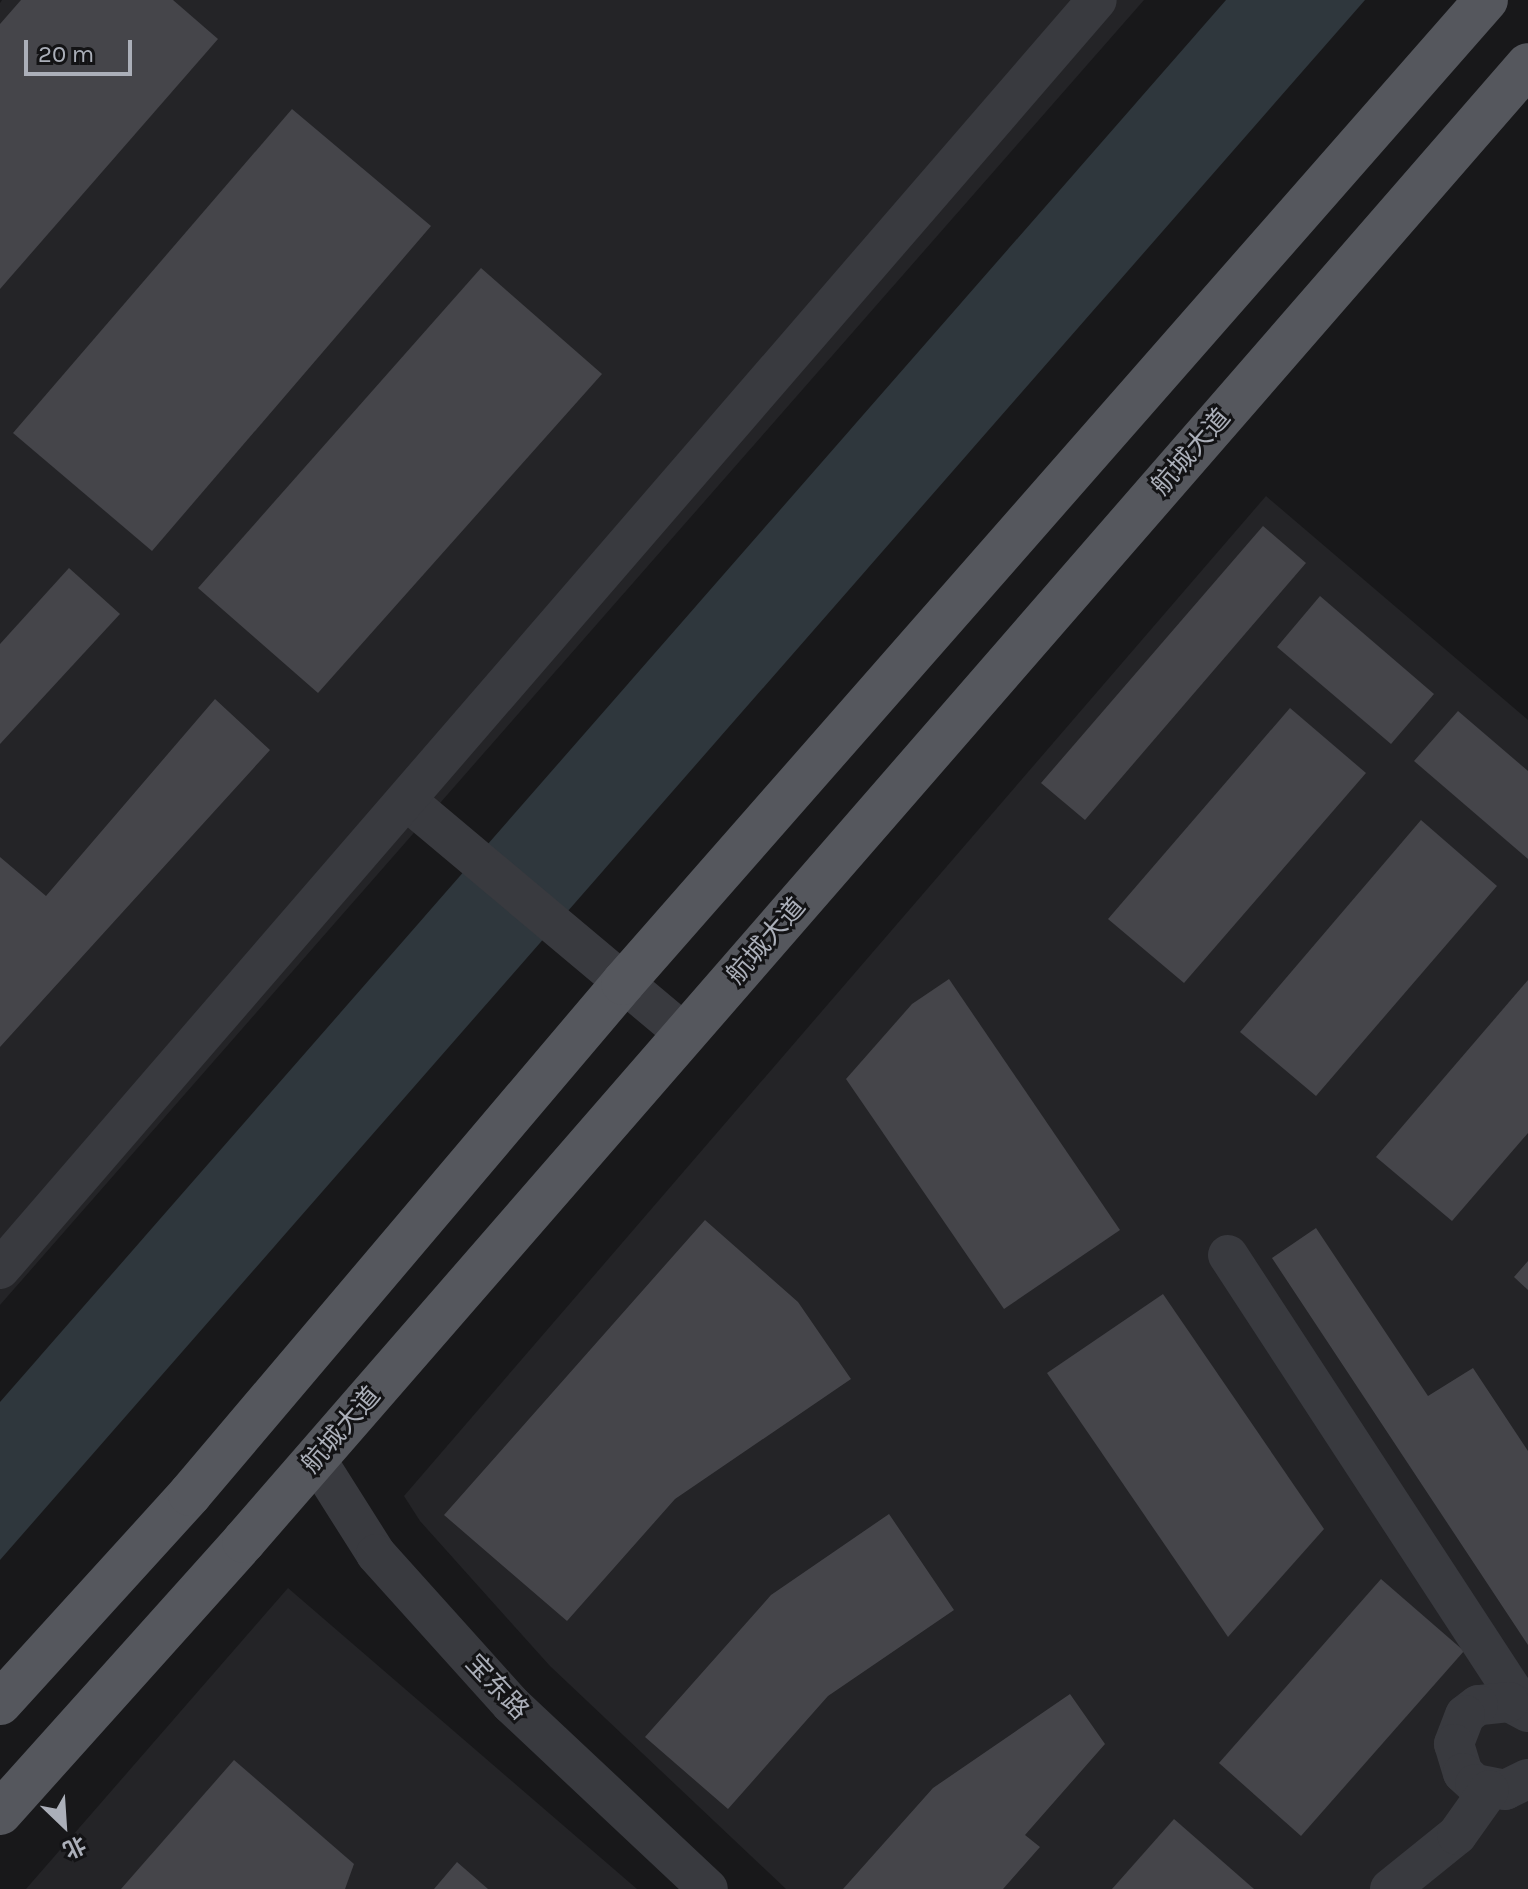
<!DOCTYPE html>
<meta charset="utf-8">
<style>
body{margin:0}
#map{position:relative;width:1528px;height:1889px;overflow:hidden;background:#18181a;font-family:Karla,"Noto Sans SC",sans-serif}
div>[style]{position:absolute}
.built>*{inset:0;background:#242427}
.water>*{inset:0;background:#2f373d}
.building>*{inset:0;background:#45454a}
.minor>*{height:40px;margin:-20px;padding:0 20px;transform-origin:20px;border-radius:20px;background:#393a3f}
.major>*{height:44px;margin:-22px;padding:0 22px;transform-origin:22px;border-radius:22px;background:#55575d}
span{translate:-50% -50%;white-space:nowrap;text-align:center;line-height:1.15;-webkit-text-stroke:6px #131315;paint-order:stroke}
.street-label{font-size:26px;color:#abafb9}
.north{position:absolute;left:24px;top:1785px;width:80px;height:80px;-webkit-text-stroke:6px #131315;paint-order:stroke;rotate:155deg;font-size:22px;font-weight:700;line-height:32px;text-align:center;color:#abafb9}
.north::after{content:'';display:block;margin:auto;width:28px;height:36px;background:#abafb9;clip-path:polygon(50% 0,100% 100%,50% 72%,0 100%)}
.scale{position:absolute;left:24px;top:40px;width:108px;height:36px;box-sizing:border-box;border:4px solid #abafb9;border-top:0;padding-left:10px;font-size:24px;line-height:28px;white-space:nowrap;color:#abafb9;-webkit-text-stroke:6px #131315;paint-order:stroke}
</style>
<div id="map">
<div class="built">
<div style="clip-path:polygon(2px 0,1144px 0,0 1305px,0 3px)"></div>
<div style="clip-path:polygon(1266px 496px,1528px 720px,1528px 1889px,786px 1889px,550px 1666px,420px 1521px,404px 1496px)"></div>
<div style="clip-path:polygon(288px 1588px,637px 1889px,26px 1889px)"></div>
</div>
<div class="water">
<div style="clip-path:polygon(1226px 0,1365px 0,0 1560px,0 1402px)"></div>
</div>
<div class="building">
<div style="clip-path:polygon(21px 0,173px 0,218px 39px,0 289px,0 24px)"></div>
<div style="clip-path:polygon(292px 109px,431px 226px,152px 551px,13px 433px)"></div>
<div style="clip-path:polygon(481px 268px,602px 374px,318px 693px,198px 588px)"></div>
<div style="clip-path:polygon(1263px 526px,1306px 563px,1085px 820px,1041px 783px)"></div>
<div style="clip-path:polygon(69px 568px,120px 614px,0 744px,0 644px)"></div>
<div style="clip-path:polygon(1320px 596px,1434px 694px,1391px 744px,1277px 647px)"></div>
<div style="clip-path:polygon(215px 699px,270px 750px,0 1047px,0 857px,46px 896px)"></div>
<div style="clip-path:polygon(1290px 708px,1366px 773px,1184px 983px,1108px 919px)"></div>
<div style="clip-path:polygon(1458px 711px,1528px 771px,1528px 859px,1414px 761px)"></div>
<div style="clip-path:polygon(1421px 820px,1497px 886px,1316px 1096px,1240px 1032px)"></div>
<div style="clip-path:polygon(949px 979px,1120px 1230px,1004px 1309px,846px 1079px,912px 1004px)"></div>
<div style="clip-path:polygon(1528px 980px,1528px 1133px,1452px 1221px,1376px 1157px)"></div>
<div style="clip-path:polygon(705px 1220px,798px 1302px,851px 1379px,675px 1499px,567px 1621px,444px 1515px)"></div>
<div style="clip-path:polygon(1316px 1228px,1428px 1396px,1473px 1368px,1528px 1451px,1528px 1645px,1272px 1258px)"></div>
<div style="clip-path:polygon(1528px 1261px,1528px 1290px,1514px 1277px)"></div>
<div style="clip-path:polygon(1163px 1294px,1324px 1529px,1228px 1637px,1047px 1373px)"></div>
<div style="clip-path:polygon(889px 1514px,954px 1610px,828px 1696px,728px 1809px,645px 1737px,771px 1595px)"></div>
<div style="clip-path:polygon(1381px 1579px,1464px 1651px,1301px 1836px,1219px 1763px)"></div>
<div style="clip-path:polygon(1070px 1694px,1105px 1744px,1025px 1835px,1040px 1847px,1003px 1889px,843px 1889px,933px 1788px)"></div>
<div style="clip-path:polygon(234px 1760px,354px 1864px,345px 1889px,121px 1889px)"></div>
<div style="clip-path:polygon(1174px 1819px,1254px 1889px,1112px 1889px)"></div>
<div style="clip-path:polygon(457px 1862px,488px 1889px,434px 1889px)"></div>
</div>
<div class="minor">
<div style="left:406px;top:800px;width:364px;rotate:40deg"></div>
<div style="left:1228px;top:1255px;width:540px;rotate:56.87deg"></div>
<div style="left:0;top:1269px;width:1677px;rotate:-49.16deg"></div>
<div style="left:316px;top:1459px;width:112px;rotate:57.7deg"></div>
<div style="left:376px;top:1554px;width:202px;rotate:48deg"></div>
<div style="left:511px;top:1704px;width:270px;rotate:43.2deg"></div>
<div style="left:1528px;top:1712px;width:21px;rotate:-152deg"></div>
<div style="left:1509px;top:1702px;width:31px;rotate:174deg"></div>
<div style="left:1478px;top:1705px;width:16px;rotate:142deg"></div>
<div style="left:1465px;top:1715px;width:31px;rotate:111deg"></div>
<div style="left:1454px;top:1744px;width:30px;rotate:73deg"></div>
<div style="left:1463px;top:1773px;width:16px;rotate:43deg"></div>
<div style="left:1475px;top:1784px;width:31px;rotate:11deg"></div>
<div style="left:1505px;top:1790px;width:25px;rotate:-26deg"></div>
<div style="left:1390px;top:1889px;width:86px;rotate:-38.9deg"></div>
<div style="left:1457px;top:1835px;width:55px;rotate:-54.6deg"></div>
</div>
<div class="major">
<div style="left:0;top:1703px;width:282px;rotate:-47.7deg"></div>
<div style="left:190px;top:1494px;width:670px;rotate:-49.72deg"></div>
<div style="left:623px;top:983px;width:1308px;rotate:-48.72deg"></div>
<div style="left:0;top:1813px;width:365px;rotate:-48.1deg"></div>
<div style="left:244px;top:1541px;width:1956px;rotate:-48.98deg"></div>
</div>
<div class="street-label">
<span style="left:1191px;top:452px;rotate:-49deg">航城大道</span>
<span style="left:766px;top:941px;rotate:-49deg">航城大道</span>
<span style="left:341px;top:1430px;rotate:-49deg">航城大道</span>
<span style="left:497px;top:1687px;rotate:47deg">宝东路</span>
</div>
<div class="north">北</div>
<div class="scale">20 m</div>
</div>
